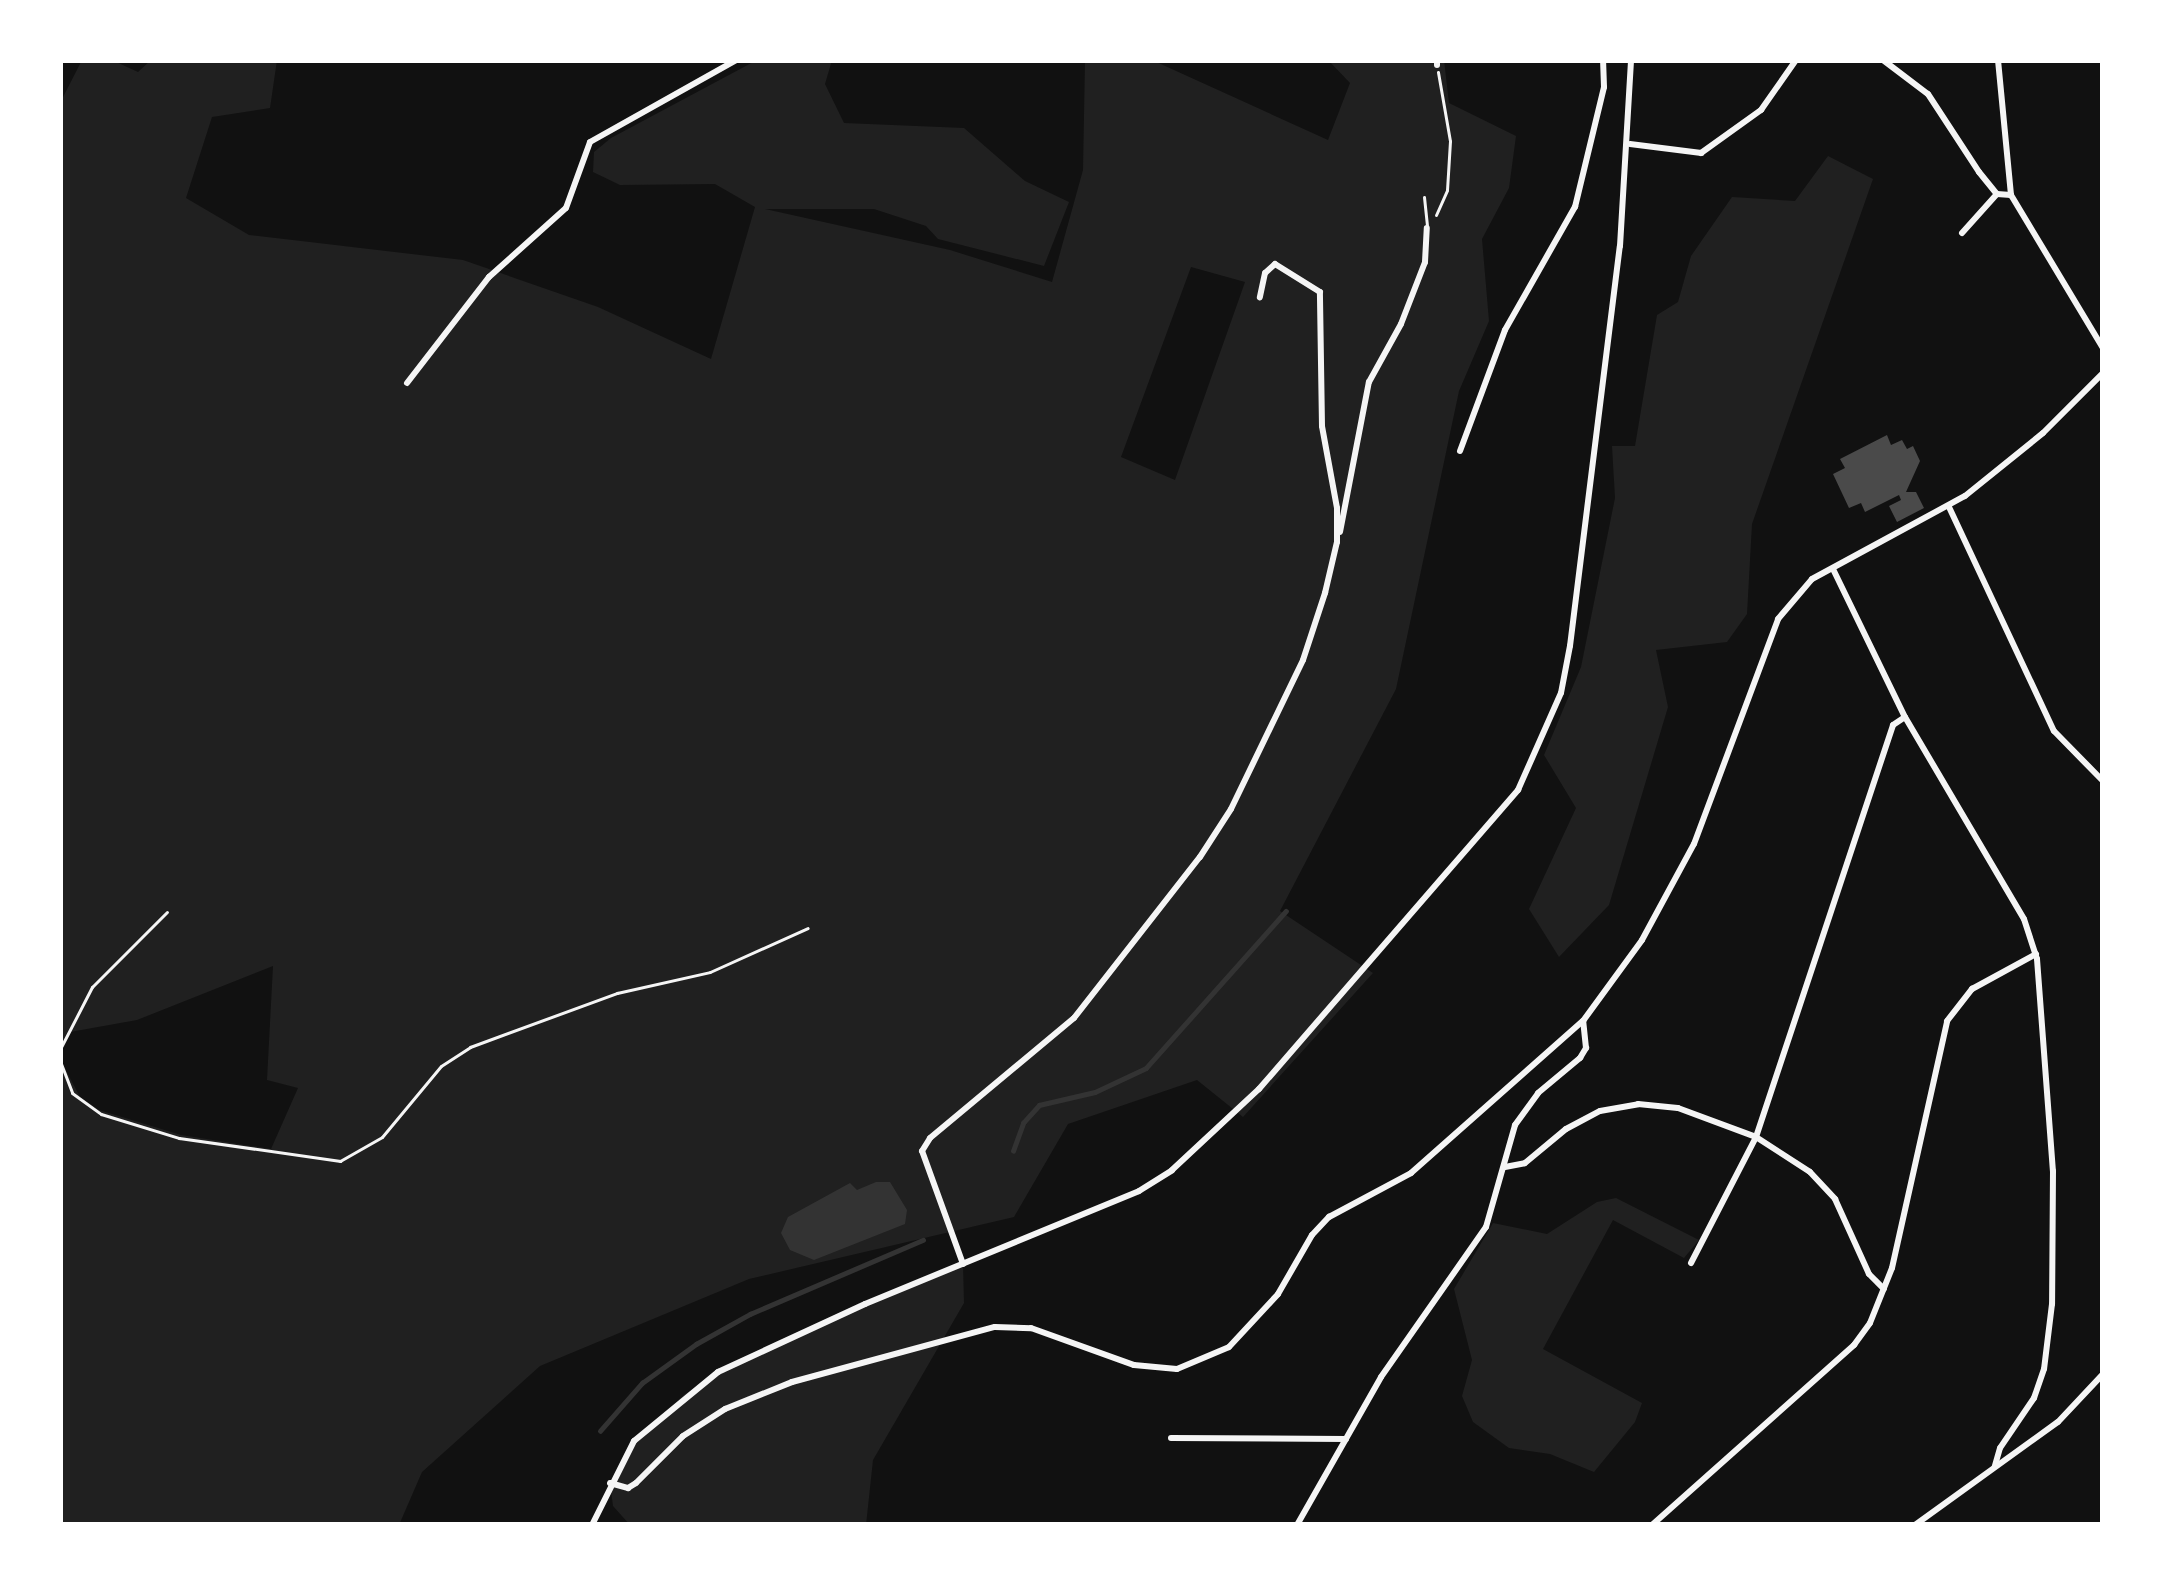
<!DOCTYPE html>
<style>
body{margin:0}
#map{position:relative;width:2163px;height:1585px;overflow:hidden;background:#111;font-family:"DejaVu Sans",sans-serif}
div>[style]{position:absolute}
.green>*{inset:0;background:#202020}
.water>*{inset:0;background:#333}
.stream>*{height:4.5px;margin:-2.25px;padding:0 2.25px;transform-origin:2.25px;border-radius:2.25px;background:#333}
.building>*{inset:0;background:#4a4a4a}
.path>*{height:3px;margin:-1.5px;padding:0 1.5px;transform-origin:1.5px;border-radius:1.5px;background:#f5f5f5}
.service>*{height:3px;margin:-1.5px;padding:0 1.5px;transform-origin:1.5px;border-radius:1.5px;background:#f5f5f5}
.minor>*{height:6px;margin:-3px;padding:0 3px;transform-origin:3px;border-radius:3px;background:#f5f5f5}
.tertiary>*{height:6px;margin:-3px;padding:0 3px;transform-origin:3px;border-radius:3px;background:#f5f5f5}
span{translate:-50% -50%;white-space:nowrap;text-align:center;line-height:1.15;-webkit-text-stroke:9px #fff;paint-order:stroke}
.frame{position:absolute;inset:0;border:63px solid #fff;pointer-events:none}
</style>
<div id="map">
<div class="green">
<div style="clip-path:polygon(evenodd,82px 60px,112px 60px,138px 72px,151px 60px,277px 60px,270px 108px,212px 117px,186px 198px,249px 235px,463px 260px,598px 307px,711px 359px,755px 207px,715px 184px,620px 185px,593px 172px,594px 152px,611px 138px,757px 60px,832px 60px,825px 84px,844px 123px,964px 128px,1025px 181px,1069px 202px,1044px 266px,938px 239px,926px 226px,874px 209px,765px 209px,950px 250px,1052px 282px,1083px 170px,1085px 61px,1152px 60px,1328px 140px,1350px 83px,1328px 60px,1444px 60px,1449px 103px,1516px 136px,1509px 188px,1482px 239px,1489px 321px,1459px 391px,1396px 689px,1280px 911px,1373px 973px,1243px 1117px,1197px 1080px,1068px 1124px,1014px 1217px,749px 1279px,540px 1366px,422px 1472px,399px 1525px,60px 1525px,60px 1059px,80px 1097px,99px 1110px,181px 1135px,271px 1149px,298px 1088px,267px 1080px,273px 966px,137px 1020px,70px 1032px,60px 1049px,60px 103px,82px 60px,1191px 267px,1245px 282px,1175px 480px,1121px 457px,1191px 267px)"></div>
<div style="clip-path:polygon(1828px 156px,1873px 179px,1752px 524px,1747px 614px,1727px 642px,1656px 650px,1668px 707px,1609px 905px,1559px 957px,1529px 909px,1576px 808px,1544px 755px,1581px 667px,1615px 498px,1612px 446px,1635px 446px,1657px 315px,1678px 302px,1691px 256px,1732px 197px,1795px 201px)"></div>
<div style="clip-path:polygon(1616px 1198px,1699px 1240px,1684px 1258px,1613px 1220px,1543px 1349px,1642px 1403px,1635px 1422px,1594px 1472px,1550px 1454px,1509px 1448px,1473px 1422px,1462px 1396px,1472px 1360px,1454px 1289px,1493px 1223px,1547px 1234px,1597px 1202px)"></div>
<div style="clip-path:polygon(963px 1264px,964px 1303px,873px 1460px,866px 1525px,630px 1525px,613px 1506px,610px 1483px,634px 1441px,685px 1394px,770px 1345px)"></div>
</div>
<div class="water">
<div style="clip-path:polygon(876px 1182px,890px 1182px,907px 1210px,905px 1224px,814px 1260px,790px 1250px,781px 1233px,788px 1217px,850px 1183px,857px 1190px)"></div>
</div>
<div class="stream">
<div style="left:1013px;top:1151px;width:30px;rotate:-70deg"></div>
<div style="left:1023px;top:1123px;width:24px;rotate:-48deg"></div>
<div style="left:1039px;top:1105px;width:57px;rotate:-13.1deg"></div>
<div style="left:1095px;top:1092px;width:56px;rotate:-25.2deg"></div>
<div style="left:1146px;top:1068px;width:210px;rotate:-48.3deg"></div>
<div style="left:600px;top:1431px;width:64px;rotate:-48.8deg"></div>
<div style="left:642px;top:1383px;width:67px;rotate:-35.8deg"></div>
<div style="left:696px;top:1344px;width:62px;rotate:-29.1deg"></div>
<div style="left:750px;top:1314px;width:188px;rotate:-23.2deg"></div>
</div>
<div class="building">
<div style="clip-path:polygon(1887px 435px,1891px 445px,1902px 440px,1907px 449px,1913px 446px,1920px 461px,1906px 492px,1916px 492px,1924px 508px,1897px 522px,1889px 506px,1901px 500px,1899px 495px,1865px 512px,1861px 503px,1849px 508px,1833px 474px,1845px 468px,1840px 459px)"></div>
</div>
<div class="path">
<div style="left:1436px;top:215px;width:27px;rotate:-66deg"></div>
<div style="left:1447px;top:190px;width:49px;rotate:-86.5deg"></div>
<div style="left:1450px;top:141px;width:70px;rotate:-99.9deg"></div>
<div style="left:60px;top:1049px;width:70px;rotate:-62.7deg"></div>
<div style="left:92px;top:987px;width:106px;rotate:-45deg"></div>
<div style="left:60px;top:1061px;width:34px;rotate:69deg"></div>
<div style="left:72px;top:1093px;width:36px;rotate:36deg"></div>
<div style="left:101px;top:1114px;width:82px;rotate:17.1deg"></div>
<div style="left:179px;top:1138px;width:163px;rotate:8.1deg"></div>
<div style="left:340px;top:1161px;width:48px;rotate:-29.7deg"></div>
<div style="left:382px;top:1137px;width:92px;rotate:-50.3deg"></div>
<div style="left:441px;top:1066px;width:35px;rotate:-33deg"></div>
<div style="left:470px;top:1047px;width:157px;rotate:-20.2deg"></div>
<div style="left:617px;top:993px;width:95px;rotate:-12.7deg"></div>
<div style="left:710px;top:972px;width:107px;rotate:-24.2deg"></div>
</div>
<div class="service">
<div style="left:1424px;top:197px;width:28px;rotate:84deg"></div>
</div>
<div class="minor">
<div style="left:1437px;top:60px;width:5px;rotate:90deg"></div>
<div style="left:1883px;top:60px;width:56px;rotate:37.1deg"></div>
<div style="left:1928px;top:94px;width:93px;rotate:56.8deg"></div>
<div style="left:1979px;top:172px;width:28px;rotate:51deg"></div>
<div style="left:1997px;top:194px;width:14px;rotate:4deg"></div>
<div style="left:1998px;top:60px;width:136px;rotate:84.5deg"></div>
<div style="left:2011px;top:195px;width:179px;rotate:59deg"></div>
<div style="left:1630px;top:144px;width:72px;rotate:7.2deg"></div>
<div style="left:1701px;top:153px;width:74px;rotate:-35.6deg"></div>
<div style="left:1761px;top:110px;width:61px;rotate:-55deg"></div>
<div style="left:1962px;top:233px;width:52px;rotate:-48.1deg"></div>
<div style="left:407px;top:383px;width:134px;rotate:-52.3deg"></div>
<div style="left:489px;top:277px;width:103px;rotate:-41.9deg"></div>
<div style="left:566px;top:208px;width:70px;rotate:-70deg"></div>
<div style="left:590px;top:142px;width:167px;rotate:-29.3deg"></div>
<div style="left:1460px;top:451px;width:129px;rotate:-69.6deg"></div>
<div style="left:1505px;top:330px;width:142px;rotate:-60.4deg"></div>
<div style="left:1575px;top:207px;width:123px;rotate:-76.4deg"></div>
<div style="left:1604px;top:87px;width:27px;rotate:-92deg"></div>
<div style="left:1949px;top:507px;width:247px;rotate:64.9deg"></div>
<div style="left:2054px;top:731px;width:70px;rotate:45.6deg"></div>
<div style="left:1340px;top:532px;width:153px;rotate:-79.1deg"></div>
<div style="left:1369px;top:382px;width:66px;rotate:-61.1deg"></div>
<div style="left:1401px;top:324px;width:66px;rotate:-68.8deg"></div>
<div style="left:1425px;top:262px;width:34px;rotate:-87deg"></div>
<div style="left:1833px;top:569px;width:165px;rotate:64.1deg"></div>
<div style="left:1905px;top:717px;width:234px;rotate:59.5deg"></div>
<div style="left:2024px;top:919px;width:42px;rotate:72deg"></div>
<div style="left:2037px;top:959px;width:213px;rotate:85.7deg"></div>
<div style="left:2053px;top:1171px;width:133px;rotate:90.4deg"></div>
<div style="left:2052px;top:1304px;width:65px;rotate:97deg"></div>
<div style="left:2044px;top:1369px;width:31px;rotate:109deg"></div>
<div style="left:2034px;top:1398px;width:60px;rotate:124.2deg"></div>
<div style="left:2000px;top:1448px;width:19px;rotate:106deg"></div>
<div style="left:1505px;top:1167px;width:20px;rotate:-11deg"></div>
<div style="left:1525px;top:1163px;width:53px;rotate:-39.7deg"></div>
<div style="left:1566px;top:1129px;width:38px;rotate:-28deg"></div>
<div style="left:1600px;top:1111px;width:39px;rotate:-10deg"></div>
<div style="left:1638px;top:1104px;width:40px;rotate:5.7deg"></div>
<div style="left:1678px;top:1108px;width:83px;rotate:20.4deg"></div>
<div style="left:1756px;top:1137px;width:64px;rotate:32.9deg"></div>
<div style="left:1810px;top:1172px;width:37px;rotate:47deg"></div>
<div style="left:1835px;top:1199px;width:82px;rotate:65.6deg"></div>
<div style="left:1869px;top:1274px;width:21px;rotate:45deg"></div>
<div style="left:1691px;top:1263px;width:142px;rotate:-62.7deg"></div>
<div style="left:1756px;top:1137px;width:434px;rotate:-71.6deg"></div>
<div style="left:1893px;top:725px;width:14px;rotate:-34deg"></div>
<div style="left:963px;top:1264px;width:120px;rotate:-109.9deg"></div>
<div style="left:922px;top:1151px;width:15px;rotate:-58deg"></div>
<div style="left:930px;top:1138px;width:187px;rotate:-39.8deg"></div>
<div style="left:1074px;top:1018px;width:204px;rotate:-52deg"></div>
<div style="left:1200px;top:857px;width:57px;rotate:-57.1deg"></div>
<div style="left:1231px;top:809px;width:165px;rotate:-64.2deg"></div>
<div style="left:1303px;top:660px;width:71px;rotate:-71.8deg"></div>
<div style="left:1325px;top:593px;width:52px;rotate:-76.8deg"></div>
<div style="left:1337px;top:542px;width:34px;rotate:-90deg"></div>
<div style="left:1337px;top:508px;width:83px;rotate:-100.4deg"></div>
<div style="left:1322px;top:426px;width:134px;rotate:-90.9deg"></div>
<div style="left:1320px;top:292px;width:53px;rotate:-148.1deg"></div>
<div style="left:1275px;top:264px;width:13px;rotate:138deg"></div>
<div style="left:1265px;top:273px;width:25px;rotate:102deg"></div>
<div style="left:1171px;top:1438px;width:175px;rotate:0.3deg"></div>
<div style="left:610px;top:1483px;width:19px;rotate:16deg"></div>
<div style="left:628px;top:1488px;width:9px;rotate:-32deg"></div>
<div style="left:636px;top:1483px;width:66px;rotate:-45deg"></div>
<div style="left:683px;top:1436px;width:50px;rotate:-32.7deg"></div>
<div style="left:725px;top:1409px;width:72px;rotate:-21.9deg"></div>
<div style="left:792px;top:1382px;width:210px;rotate:-15.2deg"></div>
<div style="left:995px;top:1327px;width:36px;rotate:2deg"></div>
<div style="left:1031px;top:1328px;width:109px;rotate:19.8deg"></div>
<div style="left:1134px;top:1365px;width:43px;rotate:5.3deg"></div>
<div style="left:1177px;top:1369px;width:56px;rotate:-22.9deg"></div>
<div style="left:1229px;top:1347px;width:72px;rotate:-47.2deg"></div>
<div style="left:1278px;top:1294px;width:68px;rotate:-60deg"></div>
<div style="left:1312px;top:1235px;width:25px;rotate:-47deg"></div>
<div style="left:1329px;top:1217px;width:93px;rotate:-28.2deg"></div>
<div style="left:1411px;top:1173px;width:230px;rotate:-41.5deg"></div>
<div style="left:1583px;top:1021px;width:100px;rotate:-53.9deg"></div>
<div style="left:1642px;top:940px;width:109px;rotate:-61.6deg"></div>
<div style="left:1694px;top:844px;width:240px;rotate:-69.5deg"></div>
<div style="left:1778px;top:619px;width:52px;rotate:-49.6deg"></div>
<div style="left:1812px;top:579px;width:174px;rotate:-28.5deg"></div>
<div style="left:1965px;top:496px;width:100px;rotate:-38.9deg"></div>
<div style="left:2043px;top:433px;width:85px;rotate:-45deg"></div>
<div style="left:1297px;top:1525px;width:170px;rotate:-60.4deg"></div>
<div style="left:1381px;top:1377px;width:183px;rotate:-55deg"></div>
<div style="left:1486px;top:1227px;width:106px;rotate:-74.1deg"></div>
<div style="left:1515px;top:1125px;width:39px;rotate:-54deg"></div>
<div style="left:1538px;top:1093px;width:55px;rotate:-39.8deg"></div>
<div style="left:1580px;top:1058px;width:12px;rotate:-59deg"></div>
<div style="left:1586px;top:1048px;width:27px;rotate:-96deg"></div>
<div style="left:1652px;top:1525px;width:271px;rotate:-41.7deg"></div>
<div style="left:1854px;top:1345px;width:27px;rotate:-54deg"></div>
<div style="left:1870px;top:1323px;width:59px;rotate:-68.2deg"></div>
<div style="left:1892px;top:1268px;width:253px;rotate:-77.4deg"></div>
<div style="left:1947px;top:1021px;width:41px;rotate:-52deg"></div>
<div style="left:1972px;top:989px;width:73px;rotate:-28.7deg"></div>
<div style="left:1915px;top:1525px;width:176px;rotate:-35.8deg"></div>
<div style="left:2058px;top:1422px;width:66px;rotate:-46.8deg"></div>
</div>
<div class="tertiary">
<div style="left:592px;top:1525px;width:94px;rotate:-63.4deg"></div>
<div style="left:634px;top:1441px;width:109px;rotate:-39.4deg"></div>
<div style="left:718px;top:1372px;width:162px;rotate:-24.8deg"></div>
<div style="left:865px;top:1304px;width:296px;rotate:-22.4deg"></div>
<div style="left:1139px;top:1191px;width:39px;rotate:-32deg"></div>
<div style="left:1172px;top:1170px;width:119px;rotate:-43deg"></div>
<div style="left:1259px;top:1089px;width:396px;rotate:-49.1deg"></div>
<div style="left:1518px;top:790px;width:106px;rotate:-66.1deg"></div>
<div style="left:1561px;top:693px;width:48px;rotate:-79.2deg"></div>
<div style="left:1570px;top:646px;width:403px;rotate:-82.9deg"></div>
<div style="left:1620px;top:246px;width:186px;rotate:-86.6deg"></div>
</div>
<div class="frame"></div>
</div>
